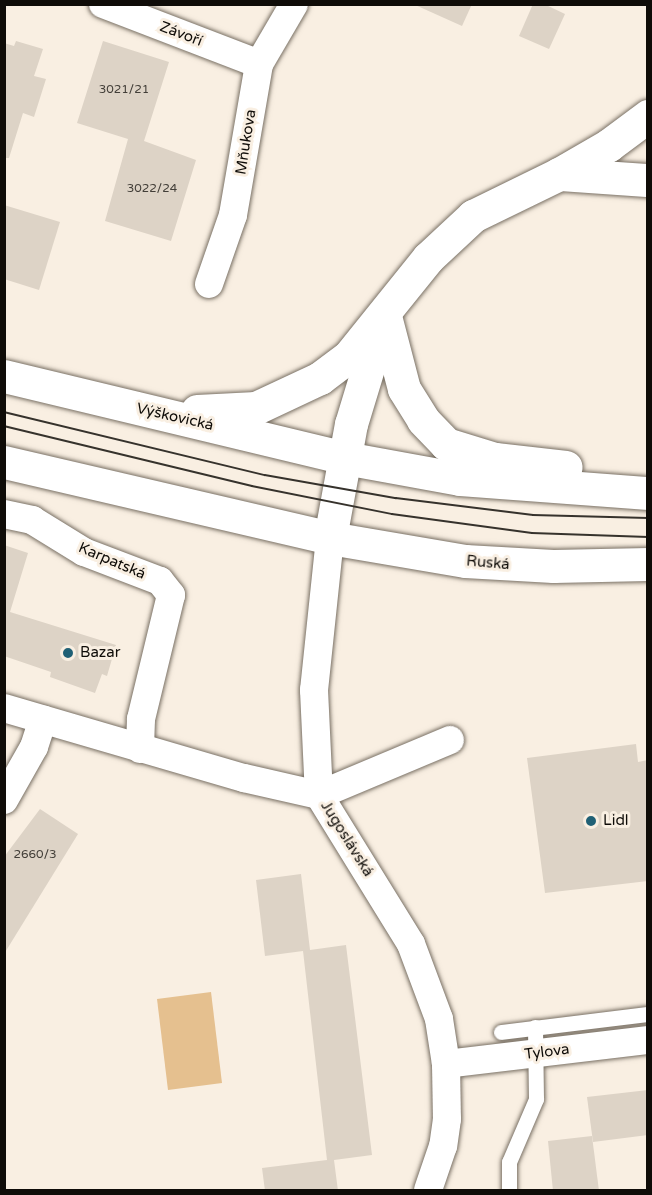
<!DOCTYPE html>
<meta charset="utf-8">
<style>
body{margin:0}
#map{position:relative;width:652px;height:1195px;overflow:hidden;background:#f9efe2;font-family:"Varela Round",sans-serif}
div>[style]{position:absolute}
.green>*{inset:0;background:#e5c08f}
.building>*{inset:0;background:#ddd3c6}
.roads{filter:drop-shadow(0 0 2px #797064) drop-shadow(0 0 2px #797064)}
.lane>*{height:15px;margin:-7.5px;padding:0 7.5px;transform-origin:7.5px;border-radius:7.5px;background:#fff}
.street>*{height:28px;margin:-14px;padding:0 14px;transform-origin:14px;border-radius:14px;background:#fff}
.secondary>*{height:33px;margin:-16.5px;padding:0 16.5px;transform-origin:16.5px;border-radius:16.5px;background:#fff}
.tram>*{height:1.5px;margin:-0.75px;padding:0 0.75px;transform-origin:0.75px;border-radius:0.75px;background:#36322c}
.dots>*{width:16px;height:16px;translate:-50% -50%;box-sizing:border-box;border:3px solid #f9efe2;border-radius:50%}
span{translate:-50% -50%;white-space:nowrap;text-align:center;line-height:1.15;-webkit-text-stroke:6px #f9efe2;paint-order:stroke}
.number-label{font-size:12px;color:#423e38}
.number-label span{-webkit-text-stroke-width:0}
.street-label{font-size:15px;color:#0f0c08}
.poi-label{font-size:15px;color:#0f0c08}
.left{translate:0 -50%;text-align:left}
.frame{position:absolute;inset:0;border:6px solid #0f0c08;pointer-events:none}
</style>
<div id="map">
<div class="green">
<div style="clip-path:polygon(211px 992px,222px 1083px,168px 1090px,157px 999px)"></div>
</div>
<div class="building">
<div style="clip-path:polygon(413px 4px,472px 4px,462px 26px)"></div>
<div style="clip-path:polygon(533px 4px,544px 4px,565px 14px,549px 49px,519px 36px)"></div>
<div style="clip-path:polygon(16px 41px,43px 49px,34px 76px,46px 79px,34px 117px,23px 113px,9px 158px,4px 158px,4px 43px,14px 46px)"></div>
<div style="clip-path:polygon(103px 41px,169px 62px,144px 141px,196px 160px,171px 241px,105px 221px,128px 139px,77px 123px)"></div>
<div style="clip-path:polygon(4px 205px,60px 222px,39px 290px,4px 279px)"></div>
<div style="clip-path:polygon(4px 545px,28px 553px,10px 612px,116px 645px,107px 676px,102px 674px,95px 693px,50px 677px,51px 672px,4px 656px)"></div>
<div style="clip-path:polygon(636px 744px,638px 762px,648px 760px,648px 881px,545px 893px,527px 758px)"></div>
<div style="clip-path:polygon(40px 809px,78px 834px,4px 954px,4px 857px)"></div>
<div style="clip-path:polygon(301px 874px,310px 950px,346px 945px,372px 1155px,334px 1160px,338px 1191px,265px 1191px,262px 1168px,327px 1160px,303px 951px,265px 956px,256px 880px)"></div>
<div style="clip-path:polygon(648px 1090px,648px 1135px,593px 1142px,587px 1097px)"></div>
<div style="clip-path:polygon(592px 1136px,599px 1191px,553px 1191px,548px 1141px)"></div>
</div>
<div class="roads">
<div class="lane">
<div style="left:501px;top:1032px;width:148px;rotate:-7deg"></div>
<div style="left:509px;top:1190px;width:28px;rotate:-90deg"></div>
<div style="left:509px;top:1162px;width:69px;rotate:-66.8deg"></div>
<div style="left:536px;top:1099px;width:72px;rotate:-90.8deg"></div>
</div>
<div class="street">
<div style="left:103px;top:4px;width:167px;rotate:21deg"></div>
<div style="left:209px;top:284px;width:73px;rotate:-70.8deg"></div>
<div style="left:233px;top:215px;width:153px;rotate:-80.2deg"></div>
<div style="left:259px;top:64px;width:69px;rotate:-59.7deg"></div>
<div style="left:4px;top:514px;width:29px;rotate:12deg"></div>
<div style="left:32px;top:520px;width:61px;rotate:31.6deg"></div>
<div style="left:84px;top:552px;width:81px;rotate:20.9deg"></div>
<div style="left:160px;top:581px;width:18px;rotate:52deg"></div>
<div style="left:171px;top:595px;width:128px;rotate:103.6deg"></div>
<div style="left:141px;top:719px;width:30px;rotate:92deg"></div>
<div style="left:330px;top:538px;width:153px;rotate:96deg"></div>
<div style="left:314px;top:690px;width:105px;rotate:87.3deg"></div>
<div style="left:319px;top:795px;width:142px;rotate:-22.8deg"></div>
<div style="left:4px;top:708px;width:250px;rotate:16.3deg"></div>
<div style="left:244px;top:778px;width:77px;rotate:12.8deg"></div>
<div style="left:319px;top:795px;width:175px;rotate:58.3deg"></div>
<div style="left:411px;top:944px;width:80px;rotate:69.5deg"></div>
<div style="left:439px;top:1019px;width:46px;rotate:81.2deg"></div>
<div style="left:446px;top:1064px;width:55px;rotate:89deg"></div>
<div style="left:447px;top:1119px;width:27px;rotate:98deg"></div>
<div style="left:443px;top:1146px;width:46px;rotate:108.8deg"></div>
<div style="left:4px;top:800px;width:61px;rotate:-60.5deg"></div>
<div style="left:34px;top:747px;width:29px;rotate:-72deg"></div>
<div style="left:446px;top:1064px;width:203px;rotate:-6.8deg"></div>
</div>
<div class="secondary">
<div style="left:559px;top:174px;width:89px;rotate:3.9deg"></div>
<div style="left:385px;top:316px;width:75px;rotate:75.4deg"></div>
<div style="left:404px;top:389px;width:36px;rotate:58deg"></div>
<div style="left:423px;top:420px;width:33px;rotate:46deg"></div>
<div style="left:446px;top:444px;width:51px;rotate:17deg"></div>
<div style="left:495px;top:459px;width:71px;rotate:6.4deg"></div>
<div style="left:4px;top:376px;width:351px;rotate:13.5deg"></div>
<div style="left:345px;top:458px;width:117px;rotate:10.3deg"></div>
<div style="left:460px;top:479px;width:189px;rotate:4.3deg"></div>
<div style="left:197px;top:411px;width:59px;rotate:-2.9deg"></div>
<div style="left:256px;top:408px;width:71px;rotate:-25.1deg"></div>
<div style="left:320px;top:378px;width:36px;rotate:-37deg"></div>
<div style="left:349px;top:356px;width:126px;rotate:-51.1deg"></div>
<div style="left:428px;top:258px;width:62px;rotate:-43deg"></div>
<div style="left:473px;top:216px;width:96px;rotate:-26deg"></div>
<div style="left:559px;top:174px;width:58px;rotate:-30.1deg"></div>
<div style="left:609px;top:145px;width:49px;rotate:-36.6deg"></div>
<div style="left:4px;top:462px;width:335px;rotate:13.1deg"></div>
<div style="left:330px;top:538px;width:137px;rotate:9.7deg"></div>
<div style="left:465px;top:561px;width:88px;rotate:3.3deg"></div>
<div style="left:553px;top:566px;width:95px;rotate:-1.2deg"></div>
<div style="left:330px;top:538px;width:116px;rotate:-79.6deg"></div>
<div style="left:351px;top:424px;width:96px;rotate:-73.1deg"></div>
</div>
</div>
<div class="tram">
<div style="left:4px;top:412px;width:268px;rotate:13.6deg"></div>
<div style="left:265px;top:475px;width:133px;rotate:10deg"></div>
<div style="left:396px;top:498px;width:138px;rotate:7.1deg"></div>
<div style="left:533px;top:515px;width:115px;rotate:1.5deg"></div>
<div style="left:4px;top:426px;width:255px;rotate:13.6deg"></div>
<div style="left:252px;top:486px;width:143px;rotate:11.3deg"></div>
<div style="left:392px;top:514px;width:141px;rotate:7.7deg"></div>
<div style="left:532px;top:533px;width:116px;rotate:2deg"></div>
</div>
<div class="dots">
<div style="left:68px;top:653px;background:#206075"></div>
<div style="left:591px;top:821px;background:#206075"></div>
</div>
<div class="number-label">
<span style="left:124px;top:90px">3021/21</span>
<span style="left:152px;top:189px">3022/24</span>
<span style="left:35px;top:855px">2660/3</span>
</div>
<div class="street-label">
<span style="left:181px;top:34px;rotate:21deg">Závoří</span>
<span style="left:246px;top:142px;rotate:-81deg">Mňukova</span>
<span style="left:175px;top:417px;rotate:13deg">Výškovická</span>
<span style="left:112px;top:561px;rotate:23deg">Karpatská</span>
<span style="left:488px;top:563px;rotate:5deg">Ruská</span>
<span style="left:347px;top:839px;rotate:58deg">Jugoslávská</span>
<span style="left:547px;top:1052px;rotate:-7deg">Tylova</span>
</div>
<div class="poi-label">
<span class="left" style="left:80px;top:653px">Bazar</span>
<span class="left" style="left:603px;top:821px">Lidl</span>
</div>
<div class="frame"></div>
</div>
